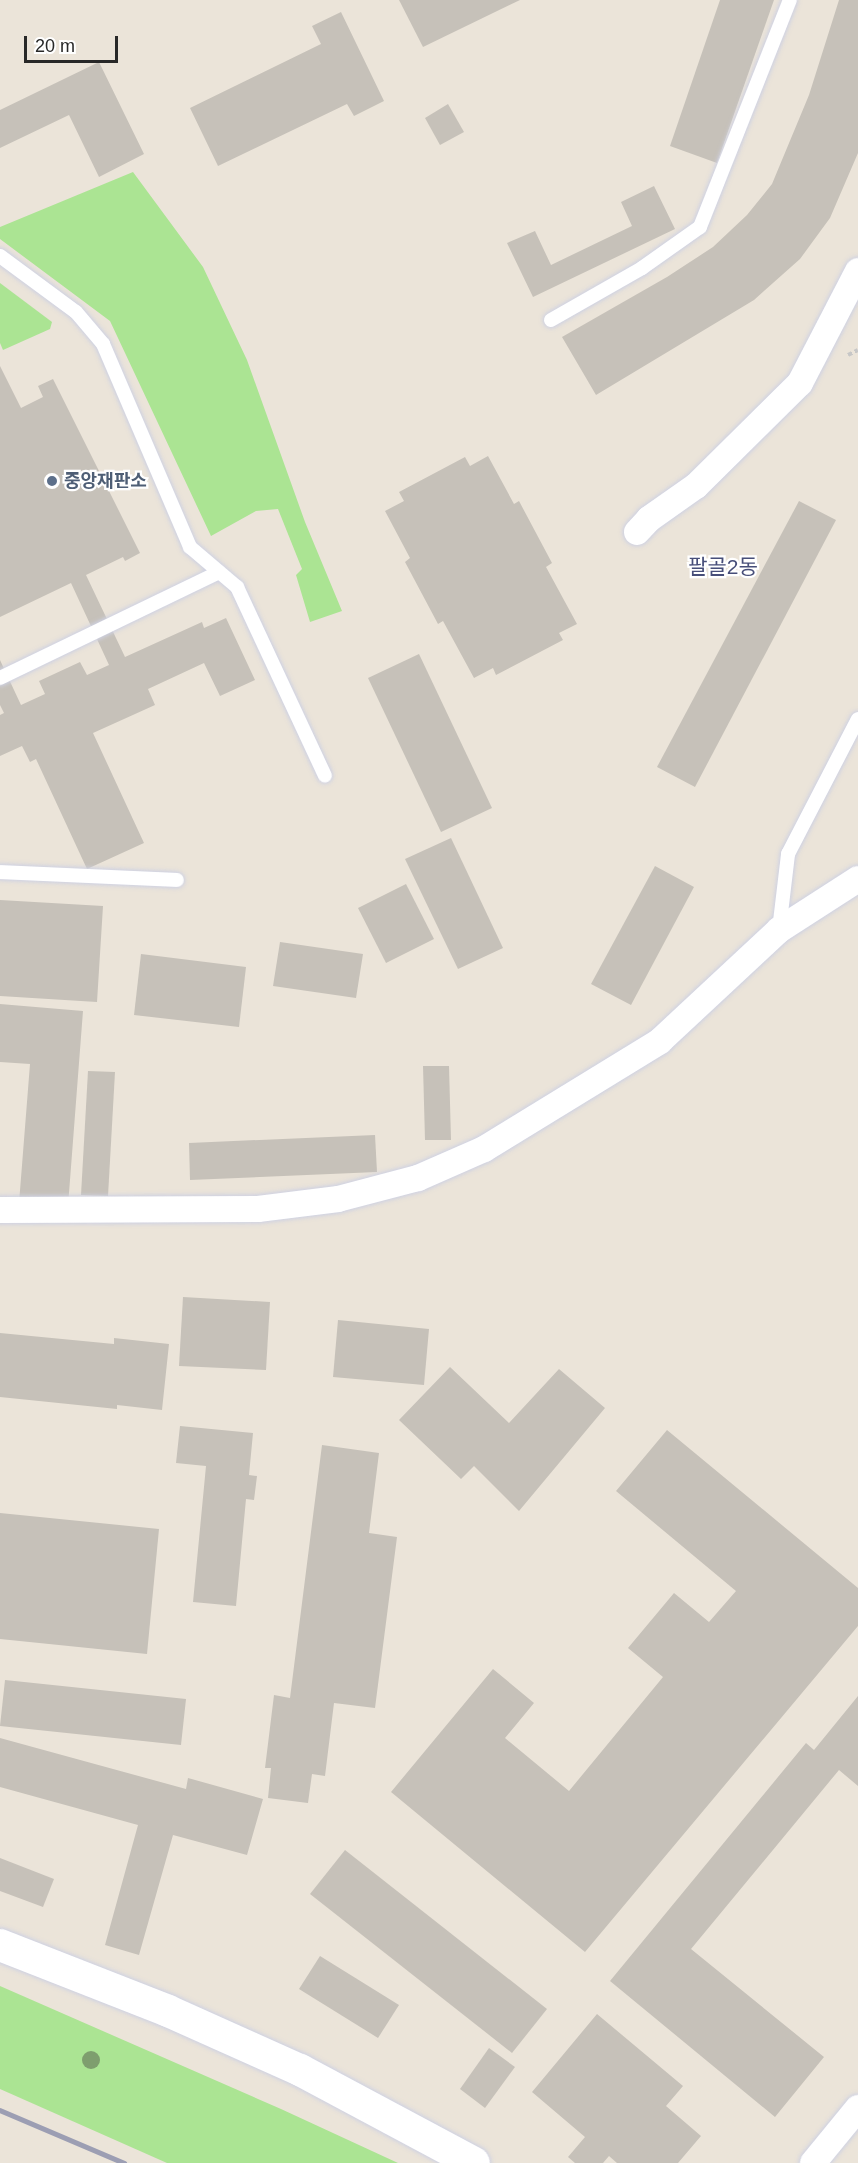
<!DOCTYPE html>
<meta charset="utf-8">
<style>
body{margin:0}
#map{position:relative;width:858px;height:2163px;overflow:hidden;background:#ebe4d9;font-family:Arial,"Noto Sans KR",sans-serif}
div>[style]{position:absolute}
.green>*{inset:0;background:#abe493}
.building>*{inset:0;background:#c6c1b9}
.path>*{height:4px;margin-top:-2px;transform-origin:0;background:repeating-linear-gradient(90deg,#c7c7c7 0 4.5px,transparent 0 7.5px)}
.roads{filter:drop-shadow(0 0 2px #ced1e2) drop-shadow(0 0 2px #ced1e2)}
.service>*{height:14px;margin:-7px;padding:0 7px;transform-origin:7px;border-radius:7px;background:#fff}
.minor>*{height:26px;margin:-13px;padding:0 13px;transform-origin:13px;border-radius:13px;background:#fff}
.tertiary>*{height:32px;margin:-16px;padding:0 16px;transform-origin:16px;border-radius:16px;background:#fff}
.rail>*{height:4.5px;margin:-2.25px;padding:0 2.25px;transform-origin:2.25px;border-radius:2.25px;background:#9c9eb3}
.trees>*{width:18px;height:18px;margin:-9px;border-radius:50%;background:#7e9e6e}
.dots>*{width:16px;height:16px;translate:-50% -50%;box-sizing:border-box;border:3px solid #fff;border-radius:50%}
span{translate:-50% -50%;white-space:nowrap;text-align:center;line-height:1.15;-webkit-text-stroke:4.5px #fff;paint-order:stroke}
.service-label{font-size:18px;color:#4e5e75;font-weight:700}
.left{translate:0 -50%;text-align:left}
.quarter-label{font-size:21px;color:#474e79}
.scale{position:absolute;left:24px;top:36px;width:94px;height:27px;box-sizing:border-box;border:3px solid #282828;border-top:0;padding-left:8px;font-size:18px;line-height:21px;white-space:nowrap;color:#282828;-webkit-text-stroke:4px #fff;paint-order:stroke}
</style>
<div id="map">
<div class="green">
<div style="clip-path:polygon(133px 172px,203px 267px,247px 360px,305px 522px,342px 611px,310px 622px,296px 575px,302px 569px,278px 509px,256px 511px,211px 536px,110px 321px,0 239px,0 227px)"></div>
<div style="clip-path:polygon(0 283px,52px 322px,50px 329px,3px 350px,0 343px)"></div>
<div style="clip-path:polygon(0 1986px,281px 2109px,398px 2163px,167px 2163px,0 2089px)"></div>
</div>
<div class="building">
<div style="clip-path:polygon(399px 0,520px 0,423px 47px)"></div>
<div style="clip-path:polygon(720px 0,774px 0,717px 163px,670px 146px)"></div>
<div style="clip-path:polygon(839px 0,858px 0,858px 153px,830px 218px,800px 259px,754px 300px,596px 395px,562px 337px,667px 277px,713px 247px,747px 215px,772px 184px,809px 95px)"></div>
<div style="clip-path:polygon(341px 12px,384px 101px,354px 116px,347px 104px,218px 166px,190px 108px,321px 44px,312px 26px)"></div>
<div style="clip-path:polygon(99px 62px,144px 154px,99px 177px,69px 115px,0 148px,0 110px)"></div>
<div style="clip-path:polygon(448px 104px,464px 132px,440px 145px,425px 118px)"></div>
<div style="clip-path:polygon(654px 186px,675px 229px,533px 297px,507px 243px,535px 231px,551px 265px,632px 226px,621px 202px)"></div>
<div style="clip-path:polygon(0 366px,21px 408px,43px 397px,38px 386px,53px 379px,140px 553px,125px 561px,123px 557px,86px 575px,125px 657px,202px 622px,204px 628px,226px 618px,255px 680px,220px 696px,204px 663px,148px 689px,155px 705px,93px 733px,144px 843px,87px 869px,36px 759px,30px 762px,22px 746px,0 756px,0 715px,4px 713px,0 705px,0 660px,21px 705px,45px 694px,39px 681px,80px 662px,87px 675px,109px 665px,71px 583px,0 617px)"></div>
<div style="clip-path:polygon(488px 456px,514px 504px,519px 501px,552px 563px,546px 567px,577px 624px,559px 633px,563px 640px,496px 675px,493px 668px,474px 678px,443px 621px,438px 624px,405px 562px,410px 558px,385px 511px,404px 501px,399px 492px,465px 457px,470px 466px)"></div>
<div style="clip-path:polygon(799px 501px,836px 520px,695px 787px,657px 767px)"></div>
<div style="clip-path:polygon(419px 654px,492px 808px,441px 832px,368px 678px)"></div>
<div style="clip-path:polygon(451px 838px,503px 948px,458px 969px,405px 859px)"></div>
<div style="clip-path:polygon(655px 866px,694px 887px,631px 1005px,591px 984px)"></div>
<div style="clip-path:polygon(406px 884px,434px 939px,386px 963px,358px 908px)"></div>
<div style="clip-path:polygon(0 900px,103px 906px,97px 1002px,0 996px)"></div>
<div style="clip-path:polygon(280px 942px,363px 954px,356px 998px,273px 986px)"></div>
<div style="clip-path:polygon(141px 954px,246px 967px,239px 1027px,134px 1015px)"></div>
<div style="clip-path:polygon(0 1004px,83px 1011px,68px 1206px,19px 1203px,30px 1064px,0 1062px)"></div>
<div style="clip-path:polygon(423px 1066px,449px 1066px,451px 1140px,425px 1140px)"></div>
<div style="clip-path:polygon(88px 1071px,115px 1072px,108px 1196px,81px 1195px)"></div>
<div style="clip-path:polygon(375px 1135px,377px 1172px,190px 1180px,189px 1143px)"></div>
<div style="clip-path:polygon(183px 1297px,270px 1302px,266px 1370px,179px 1366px)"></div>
<div style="clip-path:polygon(338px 1320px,429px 1329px,424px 1385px,333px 1377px)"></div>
<div style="clip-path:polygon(0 1333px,114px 1344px,114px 1338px,169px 1344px,162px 1410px,117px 1405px,117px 1409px,0 1397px)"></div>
<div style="clip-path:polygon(450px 1367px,509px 1423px,559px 1369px,605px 1408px,519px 1511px,474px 1466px,461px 1479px,399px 1420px)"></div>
<div style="clip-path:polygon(180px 1426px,253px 1433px,249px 1475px,257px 1476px,254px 1500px,246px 1499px,236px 1606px,193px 1602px,206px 1466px,176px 1463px)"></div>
<div style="clip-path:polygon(667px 1430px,858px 1588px,858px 1626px,585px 1952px,391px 1792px,493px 1669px,534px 1703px,505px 1738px,569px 1791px,663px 1677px,628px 1648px,674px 1593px,709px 1622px,736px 1591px,616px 1491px)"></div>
<div style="clip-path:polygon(322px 1445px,379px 1453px,369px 1533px,397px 1537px,375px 1708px,334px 1703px,325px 1776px,312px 1774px,308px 1803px,268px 1798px,271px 1768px,265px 1768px,274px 1695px,290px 1698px)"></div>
<div style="clip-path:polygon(0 1513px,159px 1529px,147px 1654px,0 1639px)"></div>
<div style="clip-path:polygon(5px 1680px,186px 1699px,181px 1745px,0 1726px)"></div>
<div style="clip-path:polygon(858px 1696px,858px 1786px,839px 1770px,691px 1949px,824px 2057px,775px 2117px,610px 1981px,806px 1743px,814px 1750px)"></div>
<div style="clip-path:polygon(0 1738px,186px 1789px,188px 1778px,263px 1799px,247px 1855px,173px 1835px,139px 1955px,105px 1945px,138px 1825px,0 1787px)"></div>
<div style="clip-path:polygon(345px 1850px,547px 2009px,512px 2053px,310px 1894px)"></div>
<div style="clip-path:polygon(0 1858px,54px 1879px,43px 1907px,0 1891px)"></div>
<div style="clip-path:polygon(320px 1956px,399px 2005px,378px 2038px,299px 1989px)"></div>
<div style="clip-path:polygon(597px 2014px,683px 2086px,666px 2106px,701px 2136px,678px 2163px,617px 2163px,609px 2156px,603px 2163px,575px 2163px,568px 2157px,585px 2137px,532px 2092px)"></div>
<div style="clip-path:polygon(489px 2048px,515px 2067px,485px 2108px,460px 2089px)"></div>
</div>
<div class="path">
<div style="left:848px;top:355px;width:11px;rotate:-27deg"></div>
</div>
<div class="roads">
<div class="service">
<div style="left:0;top:256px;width:94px;rotate:36.4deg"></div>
<div style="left:76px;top:312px;width:42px;rotate:49.8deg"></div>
<div style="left:103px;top:344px;width:221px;rotate:66.8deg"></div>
<div style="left:190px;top:547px;width:62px;rotate:40.4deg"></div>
<div style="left:237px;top:587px;width:208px;rotate:65deg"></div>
<div style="left:551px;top:320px;width:105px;rotate:-29.7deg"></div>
<div style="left:642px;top:268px;width:71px;rotate:-35.3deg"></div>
<div style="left:700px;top:227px;width:244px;rotate:-68.4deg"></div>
<div style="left:0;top:678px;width:243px;rotate:-25.8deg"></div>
<div style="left:0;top:872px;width:177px;rotate:2.6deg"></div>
<div style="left:779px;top:930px;width:77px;rotate:-83.2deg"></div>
<div style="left:788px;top:854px;width:152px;rotate:-62.6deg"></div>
</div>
<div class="minor">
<div style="left:637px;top:532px;width:18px;rotate:-47deg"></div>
<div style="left:649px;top:519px;width:57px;rotate:-35.1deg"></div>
<div style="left:696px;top:486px;width:146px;rotate:-44.7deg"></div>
<div style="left:800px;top:383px;width:126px;rotate:-62.6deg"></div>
<div style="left:0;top:1210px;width:258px;rotate:-0.2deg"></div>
<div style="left:258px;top:1209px;width:81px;rotate:-7.1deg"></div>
<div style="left:338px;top:1199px;width:83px;rotate:-14.7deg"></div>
<div style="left:418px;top:1178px;width:72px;rotate:-23.7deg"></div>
<div style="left:484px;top:1149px;width:206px;rotate:-31.5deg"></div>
<div style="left:660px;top:1041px;width:163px;rotate:-43deg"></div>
<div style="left:779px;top:930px;width:94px;rotate:-32.8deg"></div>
<div style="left:813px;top:2163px;width:71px;rotate:-50.7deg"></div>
</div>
<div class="tertiary">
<div style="left:0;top:1945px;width:180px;rotate:21.4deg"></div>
<div style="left:168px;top:2011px;width:145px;rotate:24.1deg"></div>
<div style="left:300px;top:2070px;width:197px;rotate:28.1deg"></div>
</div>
</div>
<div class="rail">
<div style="left:0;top:2110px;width:135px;rotate:23.1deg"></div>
</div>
<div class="trees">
<div style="left:91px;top:2060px"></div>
</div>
<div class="dots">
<div style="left:52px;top:481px;background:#5c6f8a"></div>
</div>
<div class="service-label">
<span class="left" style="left:64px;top:481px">중앙재판소</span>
</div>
<div class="quarter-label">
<span style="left:723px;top:567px">팔골2동</span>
</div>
<div class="scale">20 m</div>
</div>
